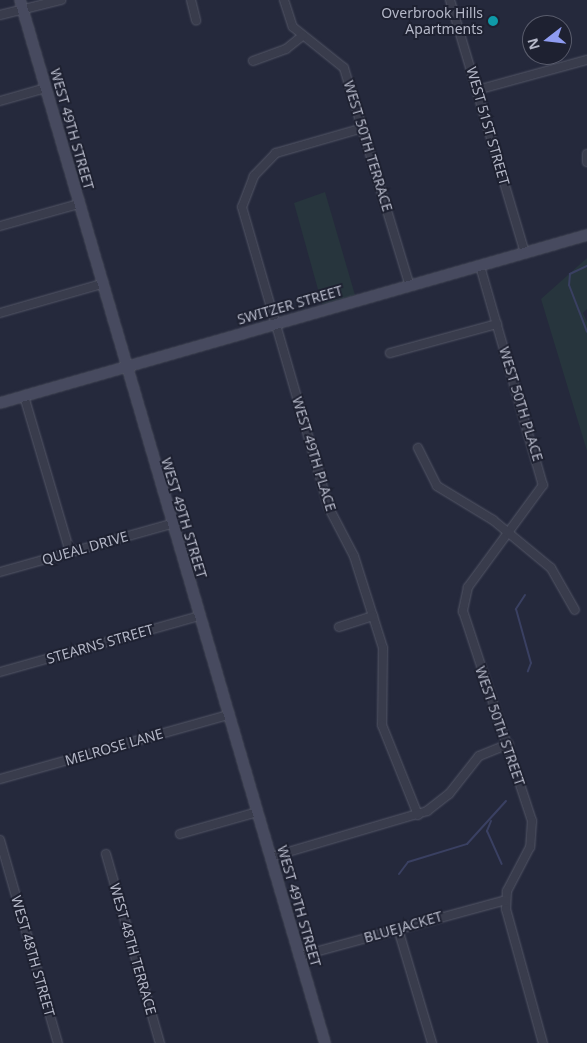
<!DOCTYPE html>
<style>
body{margin:0}
#map{position:relative;width:587px;height:1043px;overflow:hidden;background:#25293c;font-family:"Noto Sans",sans-serif}
div>[style]{position:absolute}
.green>*{inset:0;background:#27353d}
.stream>*{height:2px;margin:-1px;padding:0 1px;transform-origin:1px;border-radius:1px;background:#3a4062}
.roads{filter:drop-shadow(0 0 1px #545767) drop-shadow(0 0 1px #545767)}
.street>*{height:8px;margin:-4px;padding:0 4px;transform-origin:4px;border-radius:4px;background:#393c4c}
.secondary>*{height:10px;margin:-5px;padding:0 5px;transform-origin:5px;border-radius:5px;background:#474a5f}
.dots>*{width:14px;height:14px;translate:-50% -50%;box-sizing:border-box;border:2px solid #1e2131;border-radius:50%}
span{translate:-50% -50%;white-space:nowrap;text-align:center;line-height:1.15;-webkit-text-stroke:4px #1e2131;paint-order:stroke}
.poi-label{font-size:14px;color:#b4b7c7}
.right{translate:-100% -50%;text-align:right}
.street-label{font-size:14px;color:#b4b7c7}
.north{position:absolute;left:522px;top:15px;width:50px;height:50px;box-sizing:border-box;background:#1e2131;border:1px solid #5a5d6d;border-radius:50%;rotate:254deg;font-size:14px;font-weight:700;line-height:20px;text-align:center;color:#b4b7c7}
.north::after{content:'';display:block;margin:auto;width:18px;height:22px;background:#8f9cf2;clip-path:polygon(50% 0,100% 100%,50% 72%,0 100%)}
</style>
<div id="map">
<div class="green">
<div style="clip-path:polygon(325px 192px,355px 295px,322px 304px,294px 203px)"></div>
<div style="clip-path:polygon(587px 258px,587px 309px,583px 313px,587px 322px,587px 451px,541px 299px)"></div>
</div>
<div class="stream">
<div style="left:587px;top:266px;width:19px;rotate:155deg"></div>
<div style="left:570px;top:274px;width:11px;rotate:95deg"></div>
<div style="left:569px;top:285px;width:50px;rotate:69deg"></div>
<div style="left:525px;top:595px;width:17px;rotate:123deg"></div>
<div style="left:516px;top:609px;width:56px;rotate:74.5deg"></div>
<div style="left:531px;top:663px;width:9px;rotate:111deg"></div>
<div style="left:491px;top:821px;width:11px;rotate:112deg"></div>
<div style="left:487px;top:831px;width:36px;rotate:66deg"></div>
<div style="left:399px;top:874px;width:15px;rotate:-53deg"></div>
<div style="left:408px;top:862px;width:62px;rotate:-17deg"></div>
<div style="left:467px;top:844px;width:58px;rotate:-47.8deg"></div>
</div>
<div class="roads">
<div class="street">
<div style="left:191px;top:0;width:21px;rotate:76deg"></div>
<div style="left:284px;top:0;width:28px;rotate:72deg"></div>
<div style="left:293px;top:27px;width:65px;rotate:38.8deg"></div>
<div style="left:344px;top:68px;width:228px;rotate:73.2deg"></div>
<div style="left:450px;top:0;width:264px;rotate:73.5deg"></div>
<div style="left:0;top:15px;width:63px;rotate:-13.8deg"></div>
<div style="left:253px;top:61px;width:35px;rotate:-20deg"></div>
<div style="left:286px;top:49px;width:21px;rotate:-39deg"></div>
<div style="left:477px;top:90px;width:114px;rotate:-15.3deg"></div>
<div style="left:0;top:101px;width:48px;rotate:-15.8deg"></div>
<div style="left:363px;top:128px;width:91px;rotate:164deg"></div>
<div style="left:276px;top:153px;width:32px;rotate:134deg"></div>
<div style="left:254px;top:176px;width:33px;rotate:111deg"></div>
<div style="left:242px;top:207px;width:313px;rotate:73.9deg"></div>
<div style="left:329px;top:508px;width:54px;rotate:62.5deg"></div>
<div style="left:354px;top:556px;width:96px;rotate:72.5deg"></div>
<div style="left:383px;top:648px;width:77px;rotate:90.7deg"></div>
<div style="left:382px;top:725px;width:97px;rotate:68.2deg"></div>
<div style="left:587px;top:154px;width:8px;rotate:90deg"></div>
<div style="left:0;top:226px;width:82px;rotate:-15.6deg"></div>
<div style="left:480px;top:266px;width:228px;rotate:74deg"></div>
<div style="left:543px;top:485px;width:127px;rotate:126.3deg"></div>
<div style="left:468px;top:587px;width:25px;rotate:102deg"></div>
<div style="left:463px;top:611px;width:221px;rotate:71.8deg"></div>
<div style="left:532px;top:821px;width:26px;rotate:94deg"></div>
<div style="left:530px;top:847px;width:50px;rotate:117.6deg"></div>
<div style="left:507px;top:891px;width:18px;rotate:93deg"></div>
<div style="left:506px;top:909px;width:139px;rotate:74.6deg"></div>
<div style="left:0;top:313px;width:106px;rotate:-15.9deg"></div>
<div style="left:390px;top:353px;width:111px;rotate:-15.2deg"></div>
<div style="left:24px;top:396px;width:163px;rotate:73.6deg"></div>
<div style="left:418px;top:448px;width:42px;rotate:63.4deg"></div>
<div style="left:437px;top:486px;width:66px;rotate:31.3deg"></div>
<div style="left:493px;top:520px;width:75px;rotate:39.6deg"></div>
<div style="left:551px;top:568px;width:48px;rotate:60.3deg"></div>
<div style="left:0;top:572px;width:178px;rotate:-15.7deg"></div>
<div style="left:339px;top:627px;width:36px;rotate:-18deg"></div>
<div style="left:0;top:672px;width:207px;rotate:-15.7deg"></div>
<div style="left:0;top:779px;width:237px;rotate:-15.7deg"></div>
<div style="left:180px;top:834px;width:80px;rotate:-15.9deg"></div>
<div style="left:0;top:840px;width:211px;rotate:74.1deg"></div>
<div style="left:106px;top:854px;width:197px;rotate:74.1deg"></div>
<div style="left:271px;top:857px;width:163px;rotate:-16.4deg"></div>
<div style="left:427px;top:811px;width:28px;rotate:-38deg"></div>
<div style="left:449px;top:794px;width:48px;rotate:-51.7deg"></div>
<div style="left:479px;top:756px;width:32px;rotate:-22deg"></div>
<div style="left:398px;top:929px;width:119px;rotate:73.4deg"></div>
<div style="left:300px;top:956px;width:213px;rotate:-15.2deg"></div>
</div>
<div class="secondary">
<div style="left:20px;top:0;width:1087px;rotate:73.7deg"></div>
<div style="left:0;top:403px;width:611px;rotate:-15.97deg"></div>
</div>
</div>
<div class="dots">
<div style="left:493px;top:21px;background:#0f9aa8"></div>
</div>
<div class="poi-label">
<span class="right" style="left:483px;top:21px">Overbrook Hills<br>Apartments</span>
</div>
<div class="street-label">
<span style="left:488px;top:126px;rotate:74deg">WEST 51ST STREET</span>
<span style="left:72px;top:129px;rotate:74deg">WEST 49TH STREET</span>
<span style="left:368px;top:146px;rotate:73deg">WEST 50TH TERRACE</span>
<span style="left:290px;top:305px;rotate:-16deg">SWITZER STREET</span>
<span style="left:521px;top:404px;rotate:73deg">WEST 50TH PLACE</span>
<span style="left:314px;top:454px;rotate:73deg">WEST 49TH PLACE</span>
<span style="left:184px;top:518px;rotate:73deg">WEST 49TH STREET</span>
<span style="left:85px;top:548px;rotate:-16deg">QUEAL DRIVE</span>
<span style="left:100px;top:644px;rotate:-16deg">STEARNS STREET</span>
<span style="left:500px;top:726px;rotate:71deg">WEST 50TH STREET</span>
<span style="left:114px;top:747px;rotate:-16deg">MELROSE LANE</span>
<span style="left:299px;top:906px;rotate:74deg">WEST 49TH STREET</span>
<span style="left:403px;top:927px;rotate:-16deg">BLUEJACKET</span>
<span style="left:133px;top:949px;rotate:74deg">WEST 48TH TERRACE</span>
<span style="left:33px;top:956px;rotate:74deg">WEST 48TH STREET</span>
</div>
<div class="north">N</div>
</div>
